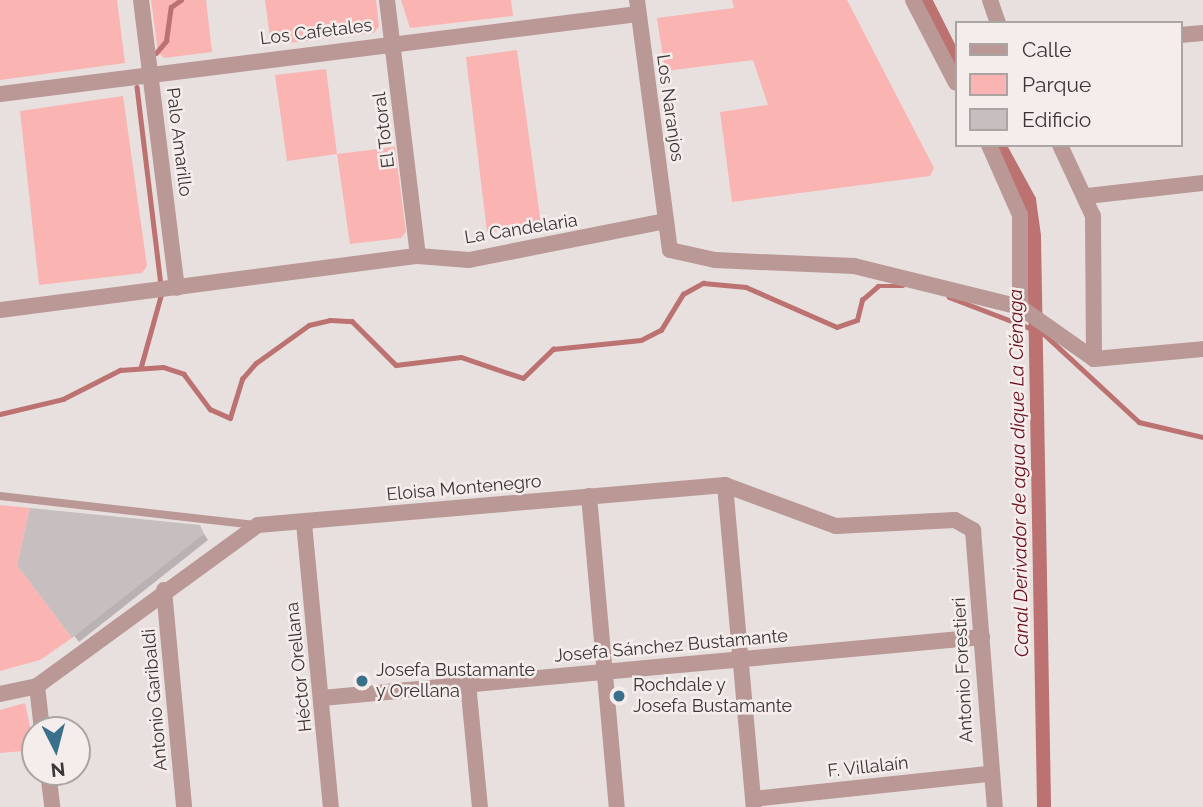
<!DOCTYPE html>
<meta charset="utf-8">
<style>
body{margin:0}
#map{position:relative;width:1203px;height:807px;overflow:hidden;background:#e7e0df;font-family:Raleway,sans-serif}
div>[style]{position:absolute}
.green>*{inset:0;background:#fab4b2}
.shadow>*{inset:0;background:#0003}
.stream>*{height:4.5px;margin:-2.25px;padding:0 2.25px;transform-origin:2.25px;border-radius:2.25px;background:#bb7271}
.canal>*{height:14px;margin:-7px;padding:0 7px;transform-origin:7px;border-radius:7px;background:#bb7271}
.building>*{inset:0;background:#c7bfbf}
.lane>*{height:8px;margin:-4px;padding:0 4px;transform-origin:4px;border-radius:4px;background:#ba9896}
.street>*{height:16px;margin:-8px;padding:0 8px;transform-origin:8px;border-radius:8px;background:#ba9896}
.dots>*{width:19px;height:19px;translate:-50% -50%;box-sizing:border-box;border:4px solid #f5edec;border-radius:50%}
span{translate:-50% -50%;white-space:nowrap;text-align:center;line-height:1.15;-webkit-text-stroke:5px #f5edec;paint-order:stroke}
.street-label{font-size:18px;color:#393635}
.poi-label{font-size:18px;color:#393635}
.left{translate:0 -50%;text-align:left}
.water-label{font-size:19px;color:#680c19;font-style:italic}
.legend{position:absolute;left:955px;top:21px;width:228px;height:126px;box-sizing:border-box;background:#f5edec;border:2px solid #aaa4a3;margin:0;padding:9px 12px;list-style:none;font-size:21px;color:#393635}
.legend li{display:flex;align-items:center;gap:14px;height:35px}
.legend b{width:35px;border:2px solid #aaa4a3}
.north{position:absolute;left:21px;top:716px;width:70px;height:70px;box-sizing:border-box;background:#f5edec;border:2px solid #aaa4a3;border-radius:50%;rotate:174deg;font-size:19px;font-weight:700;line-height:28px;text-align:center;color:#393635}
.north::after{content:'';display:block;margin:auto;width:24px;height:32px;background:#39708b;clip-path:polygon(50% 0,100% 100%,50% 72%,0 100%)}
</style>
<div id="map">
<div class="green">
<div style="clip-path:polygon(0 0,117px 0,125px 63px,0 80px)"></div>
<div style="clip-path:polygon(151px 0,206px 0,212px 52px,164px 58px,158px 52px)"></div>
<div style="clip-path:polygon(265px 0,376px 0,379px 26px,374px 33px,271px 45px)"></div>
<div style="clip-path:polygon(401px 0,511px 0,513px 16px,410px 28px)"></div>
<div style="clip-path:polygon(732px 0,847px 0,934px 168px,930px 176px,732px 202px,720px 112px,768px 105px,753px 60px,665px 71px,657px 18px,734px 8px)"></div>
<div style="clip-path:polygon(517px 50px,541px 224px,487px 232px,466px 57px)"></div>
<div style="clip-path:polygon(326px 69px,337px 154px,395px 147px,406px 232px,401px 238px,350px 244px,337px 154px,287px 161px,275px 75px)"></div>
<div style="clip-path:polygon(123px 96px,147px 266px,142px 273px,39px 285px,20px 111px)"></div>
<div style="clip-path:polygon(0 505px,30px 508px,17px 565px,72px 638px,40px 660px,0 671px)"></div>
<div style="clip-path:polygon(25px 703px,35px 750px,0 753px,0 710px)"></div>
</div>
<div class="shadow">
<div style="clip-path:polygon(199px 527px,208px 540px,79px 642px,19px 565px)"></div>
</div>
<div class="stream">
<div style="left:156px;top:53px;width:16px;rotate:-50deg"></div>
<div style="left:166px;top:41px;width:34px;rotate:-82deg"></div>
<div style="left:171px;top:7px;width:12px;rotate:-35deg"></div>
<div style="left:137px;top:87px;width:208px;rotate:83.1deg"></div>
<div style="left:162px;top:293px;width:78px;rotate:105.6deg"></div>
<div style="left:949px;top:297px;width:101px;rotate:21deg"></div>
<div style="left:1043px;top:333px;width:131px;rotate:42.8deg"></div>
<div style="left:1139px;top:422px;width:66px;rotate:13.2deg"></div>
<div style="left:0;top:414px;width:65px;rotate:-13.4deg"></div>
<div style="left:63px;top:399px;width:64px;rotate:-27deg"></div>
<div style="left:120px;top:370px;width:43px;rotate:-4deg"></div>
<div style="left:163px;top:367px;width:22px;rotate:18deg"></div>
<div style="left:184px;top:374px;width:44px;rotate:53.4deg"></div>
<div style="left:210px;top:409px;width:22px;rotate:24deg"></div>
<div style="left:230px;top:418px;width:41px;rotate:-72.9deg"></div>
<div style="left:242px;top:379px;width:21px;rotate:-49deg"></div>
<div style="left:256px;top:363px;width:65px;rotate:-35.6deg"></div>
<div style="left:309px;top:325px;width:22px;rotate:-13deg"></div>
<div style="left:330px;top:320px;width:22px;rotate:3deg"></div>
<div style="left:352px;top:321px;width:62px;rotate:45deg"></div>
<div style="left:396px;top:365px;width:65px;rotate:-7deg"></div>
<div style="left:461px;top:357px;width:65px;rotate:18.7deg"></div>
<div style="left:523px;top:378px;width:42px;rotate:-44deg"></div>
<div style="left:553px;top:349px;width:88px;rotate:-5.8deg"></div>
<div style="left:641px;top:340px;width:22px;rotate:-27deg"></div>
<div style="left:661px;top:330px;width:42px;rotate:-58.6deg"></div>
<div style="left:683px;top:294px;width:23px;rotate:-29deg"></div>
<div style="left:703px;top:283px;width:43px;rotate:5.3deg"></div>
<div style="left:746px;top:287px;width:99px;rotate:23.7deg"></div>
<div style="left:837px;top:327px;width:21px;rotate:-19deg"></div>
<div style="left:857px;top:320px;width:21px;rotate:-76deg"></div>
<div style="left:862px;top:300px;width:21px;rotate:-41deg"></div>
<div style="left:878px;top:286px;width:25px"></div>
</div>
<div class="canal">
<div style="left:925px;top:0;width:69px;rotate:63.4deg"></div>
<div style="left:999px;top:145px;width:63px;rotate:61.4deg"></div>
<div style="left:1029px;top:200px;width:37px;rotate:82deg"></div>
<div style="left:1034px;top:237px;width:570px;rotate:88.99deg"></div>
</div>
<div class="building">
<div style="clip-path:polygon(30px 508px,200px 525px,204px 534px,72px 638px,17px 565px)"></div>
</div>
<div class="lane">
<div style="left:0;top:496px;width:257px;rotate:6.5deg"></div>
</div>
<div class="street">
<div style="left:141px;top:0;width:290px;rotate:82.9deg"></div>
<div style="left:387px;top:0;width:258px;rotate:83.1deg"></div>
<div style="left:637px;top:0;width:252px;rotate:82.5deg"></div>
<div style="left:670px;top:250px;width:46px;rotate:12.5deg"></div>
<div style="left:715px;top:260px;width:139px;rotate:2.5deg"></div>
<div style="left:854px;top:266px;width:171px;rotate:13.9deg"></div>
<div style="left:1020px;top:307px;width:90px;rotate:35.1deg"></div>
<div style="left:1094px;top:359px;width:109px;rotate:-5.2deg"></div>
<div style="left:913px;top:0;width:93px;rotate:62.6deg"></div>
<div style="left:990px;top:0;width:24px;rotate:71deg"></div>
<div style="left:1180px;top:35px;width:23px;rotate:-5deg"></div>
<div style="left:0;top:94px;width:643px;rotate:-7.15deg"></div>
<div style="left:989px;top:145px;width:77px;rotate:66.1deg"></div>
<div style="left:1020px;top:215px;width:92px;rotate:90deg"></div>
<div style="left:1060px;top:145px;width:78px;rotate:65.1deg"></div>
<div style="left:1093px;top:216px;width:143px;rotate:89.6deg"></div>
<div style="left:1087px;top:196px;width:117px;rotate:-6.4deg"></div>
<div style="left:0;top:310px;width:421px;rotate:-7.4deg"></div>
<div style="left:418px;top:256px;width:51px;rotate:4.5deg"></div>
<div style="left:469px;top:260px;width:201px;rotate:-11.2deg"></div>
<div style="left:725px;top:485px;width:323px;rotate:84.9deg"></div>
<div style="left:589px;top:496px;width:312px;rotate:84.9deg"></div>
<div style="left:304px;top:523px;width:285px;rotate:84.6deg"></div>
<div style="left:164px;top:590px;width:218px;rotate:84.7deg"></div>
<div style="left:468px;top:683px;width:125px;rotate:84.5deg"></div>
<div style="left:37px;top:686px;width:44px;rotate:83.5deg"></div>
<div style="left:0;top:694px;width:38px;rotate:-12deg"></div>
<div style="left:37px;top:686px;width:273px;rotate:-36.1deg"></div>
<div style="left:258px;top:525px;width:469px;rotate:-4.9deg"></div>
<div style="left:725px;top:485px;width:118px;rotate:20.3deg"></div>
<div style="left:836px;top:526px;width:119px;rotate:-2.9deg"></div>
<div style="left:955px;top:520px;width:21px;rotate:29deg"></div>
<div style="left:973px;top:530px;width:278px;rotate:85.5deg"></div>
<div style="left:322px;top:698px;width:663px;rotate:-5.28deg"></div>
<div style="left:48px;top:772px;width:35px;rotate:83deg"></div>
<div style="left:753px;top:799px;width:236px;rotate:-6.1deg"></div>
</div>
<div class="dots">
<div style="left:362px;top:681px;background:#39708b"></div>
<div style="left:619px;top:696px;background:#39708b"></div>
</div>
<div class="street-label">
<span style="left:316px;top:32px;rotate:-7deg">Los Cafetales</span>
<span style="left:670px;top:108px;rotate:82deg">Los Naranjos</span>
<span style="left:384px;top:130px;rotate:-97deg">El Totoral</span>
<span style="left:179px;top:142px;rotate:83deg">Palo Amarillo</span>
<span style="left:521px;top:229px;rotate:-9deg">La Candelaria</span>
<span style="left:464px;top:488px;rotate:-5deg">Eloisa Montenegro</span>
<span style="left:671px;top:646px;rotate:-5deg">Josefa Sánchez Bustamante</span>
<span style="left:299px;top:667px;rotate:-96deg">Héctor Orellana</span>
<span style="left:963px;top:670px;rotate:-93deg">Antonio Forestieri</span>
<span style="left:155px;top:700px;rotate:-95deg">Antonio Garibaldi</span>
<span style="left:868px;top:767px;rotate:-6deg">F. Villalaín</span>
</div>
<div class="poi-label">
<span class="left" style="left:376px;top:681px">Josefa Bustamante<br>y Orellana</span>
<span class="left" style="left:633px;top:696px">Rochdale y<br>Josefa Bustamante</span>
</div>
<div class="water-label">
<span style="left:1019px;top:473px;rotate:-91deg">Canal Derivador de agua dique La Ciénaga</span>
</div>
<ul class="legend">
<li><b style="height:9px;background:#ba9896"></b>Calle</li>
<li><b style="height:19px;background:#fab4b2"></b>Parque</li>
<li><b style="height:19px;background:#c7bfbf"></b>Edificio</li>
</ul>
<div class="north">N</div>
</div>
